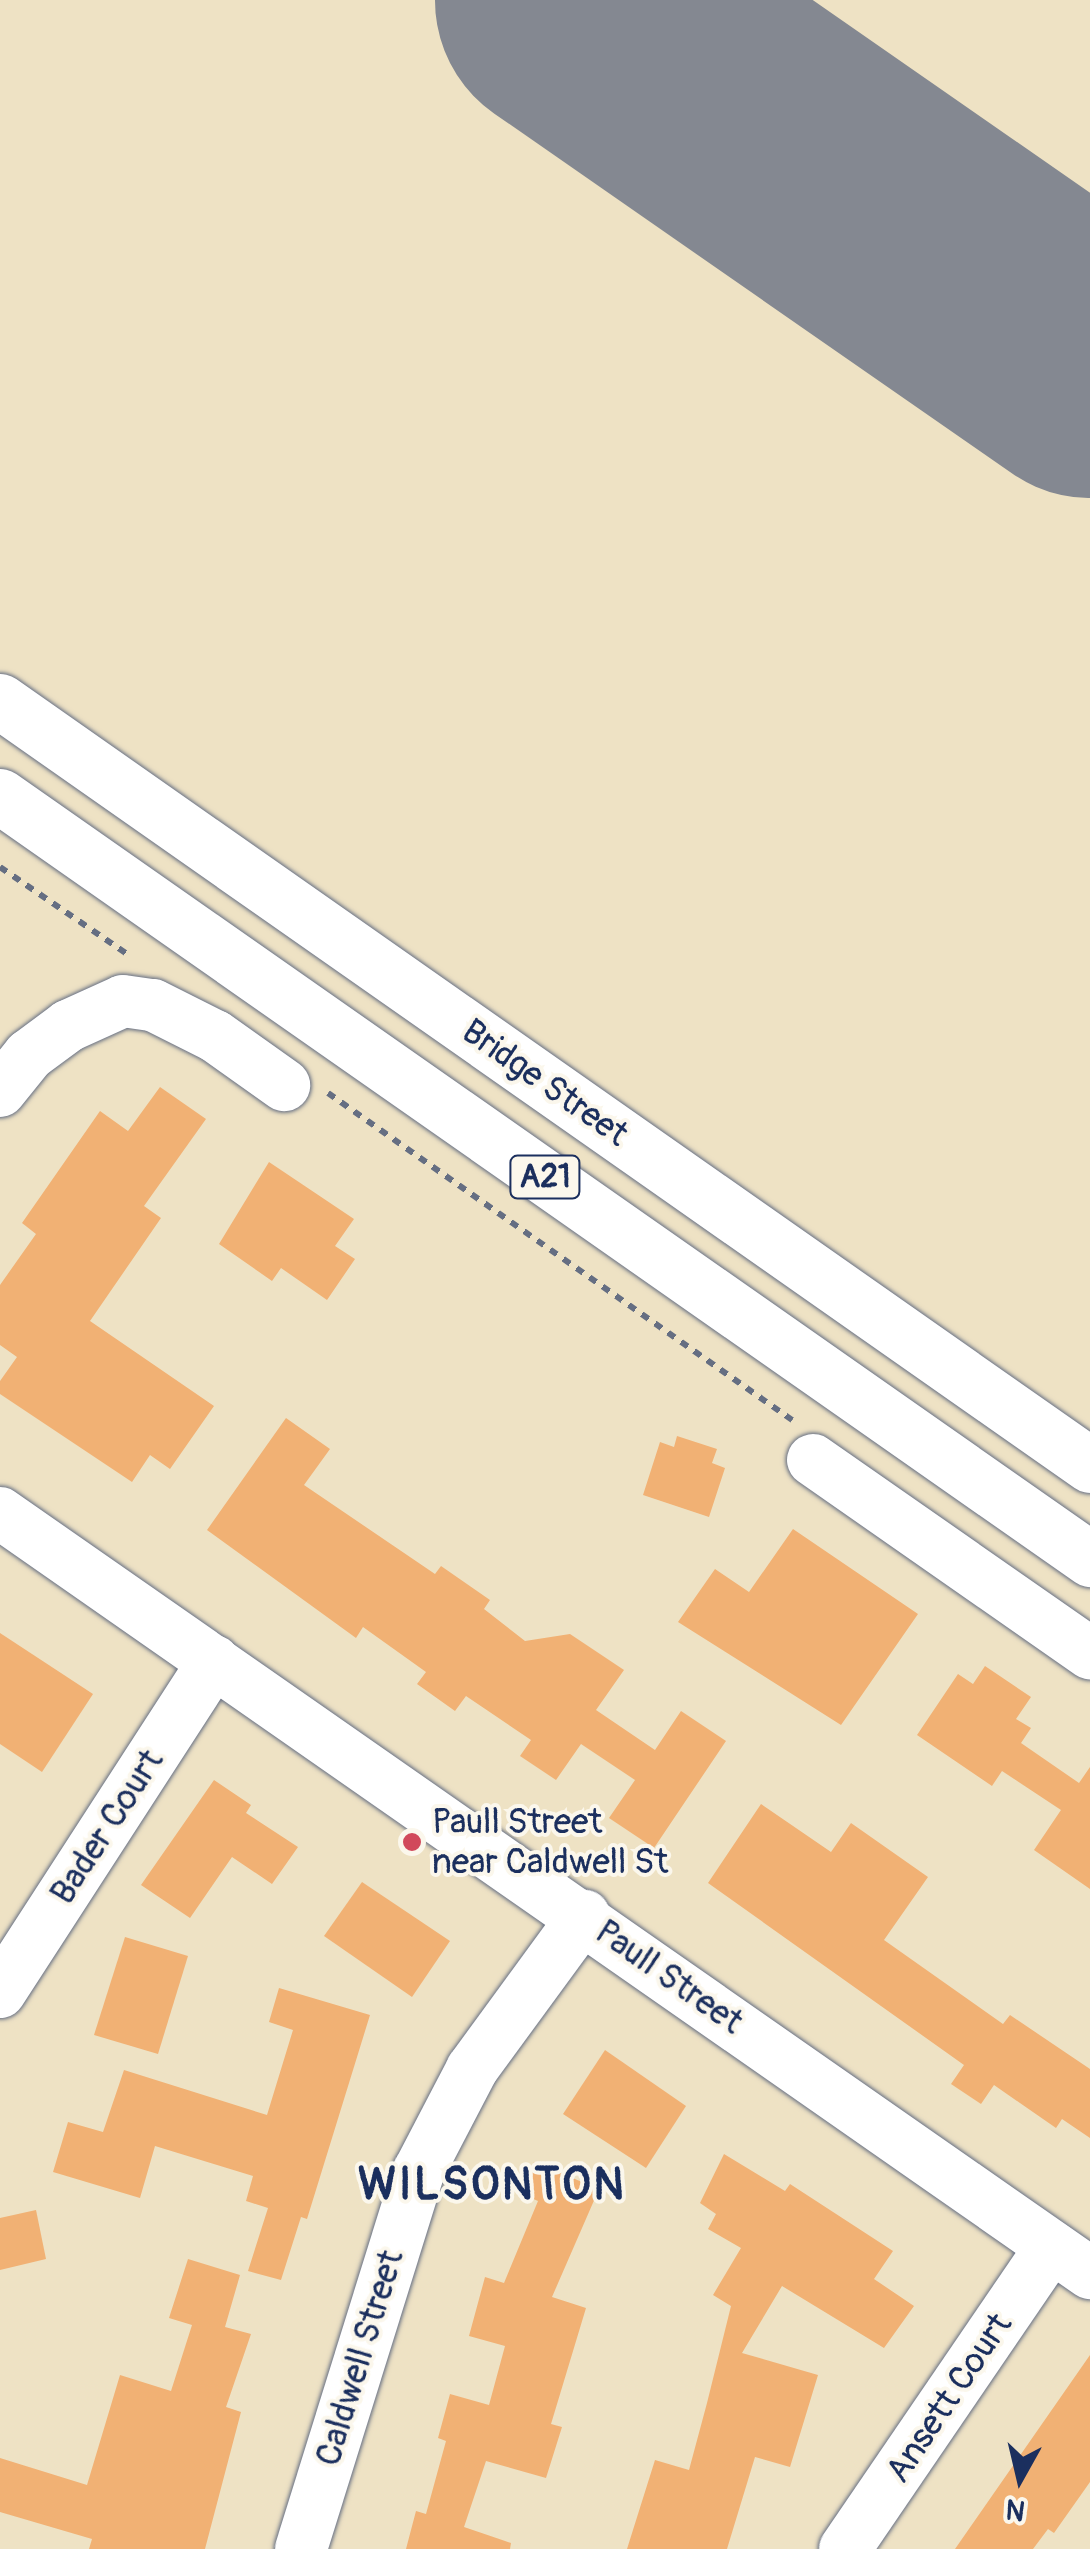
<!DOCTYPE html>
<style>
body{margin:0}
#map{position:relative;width:1090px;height:2549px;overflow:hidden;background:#eee2c4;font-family:Pangolin,sans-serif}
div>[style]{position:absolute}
.runway>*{height:275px;margin:-137.5px;padding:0 137.5px;transform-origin:137.5px;border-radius:137.5px;background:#848891}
.building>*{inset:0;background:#f1b174}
.path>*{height:6px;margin-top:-3px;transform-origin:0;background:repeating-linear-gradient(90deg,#656e82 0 8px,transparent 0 16px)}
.roads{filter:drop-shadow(0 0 2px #656e82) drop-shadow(0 0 2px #656e82)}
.minor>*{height:52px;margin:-26px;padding:0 26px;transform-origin:26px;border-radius:26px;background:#fff}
.highway>*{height:55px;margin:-27.5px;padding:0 27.5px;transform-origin:27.5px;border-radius:27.5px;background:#fff}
.dots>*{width:28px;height:28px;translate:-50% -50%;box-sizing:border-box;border:5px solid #fbf7ec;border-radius:50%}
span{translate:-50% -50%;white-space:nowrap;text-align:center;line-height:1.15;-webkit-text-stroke:8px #fbf7ec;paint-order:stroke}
.shield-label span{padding:2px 8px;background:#fbf7ec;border:2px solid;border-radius:8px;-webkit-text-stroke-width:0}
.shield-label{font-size:32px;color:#1b2f5e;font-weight:700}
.street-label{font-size:35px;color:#1b2f5e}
.poi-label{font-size:35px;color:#1b2f5e}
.left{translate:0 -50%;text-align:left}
.district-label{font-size:45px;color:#1b2f5e;font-weight:700;letter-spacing:2.5px}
.north{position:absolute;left:970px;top:2429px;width:100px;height:100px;-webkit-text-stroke:8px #fbf7ec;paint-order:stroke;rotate:188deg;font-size:28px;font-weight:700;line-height:40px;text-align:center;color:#1b2f5e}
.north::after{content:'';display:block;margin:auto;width:35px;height:45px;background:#1b2f5e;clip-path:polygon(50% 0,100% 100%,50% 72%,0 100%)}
</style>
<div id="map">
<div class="runway">
<div style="left:572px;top:0;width:631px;rotate:34.8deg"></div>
</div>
<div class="building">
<div style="clip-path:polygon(160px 1087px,206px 1119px,144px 1206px,161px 1218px,90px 1321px,214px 1406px,170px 1469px,150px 1455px,132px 1482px,0 1394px,0 1381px,17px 1357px,0 1345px,0 1285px,36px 1234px,22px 1223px,100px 1111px,128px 1131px)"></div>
<div style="clip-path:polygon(269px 1162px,354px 1219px,335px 1246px,355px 1259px,327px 1300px,281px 1268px,272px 1281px,219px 1244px)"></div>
<div style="clip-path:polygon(286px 1418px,330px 1449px,304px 1485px,435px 1574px,441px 1566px,490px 1600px,484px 1609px,525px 1641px,570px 1634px,624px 1670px,596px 1710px,655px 1750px,681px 1711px,726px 1741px,654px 1848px,609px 1818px,635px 1780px,581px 1744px,556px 1780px,520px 1756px,531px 1740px,466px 1696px,455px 1711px,417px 1684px,426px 1672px,363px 1627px,356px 1638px,207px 1530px)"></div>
<div style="clip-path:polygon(677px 1436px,717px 1449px,712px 1463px,725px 1468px,709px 1517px,643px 1495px,660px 1442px,674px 1447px)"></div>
<div style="clip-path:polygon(793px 1529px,918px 1614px,841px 1725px,678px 1622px,715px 1569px,749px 1592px)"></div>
<div style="clip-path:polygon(0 1633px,93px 1694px,42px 1772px,0 1744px)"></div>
<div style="clip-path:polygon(985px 1666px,1031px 1697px,1016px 1719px,1031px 1728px,1021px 1743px,1079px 1783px,1090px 1767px,1090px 1889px,1034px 1850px,1061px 1810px,1002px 1771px,992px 1786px,917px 1735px,958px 1674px,973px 1684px)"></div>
<div style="clip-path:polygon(214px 1780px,251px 1805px,246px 1813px,298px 1847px,272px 1884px,232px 1857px,190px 1918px,141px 1885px)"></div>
<div style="clip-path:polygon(761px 1804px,831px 1852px,851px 1823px,928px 1877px,884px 1940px,1003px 2024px,1010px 2015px,1090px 2069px,1090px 2138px,1062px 2119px,1056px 2128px,994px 2085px,981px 2104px,951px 2084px,964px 2065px,708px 1883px)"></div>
<div style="clip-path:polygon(362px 1882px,450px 1941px,412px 1997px,324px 1936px)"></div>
<div style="clip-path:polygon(125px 1937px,188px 1956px,158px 2054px,94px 2035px)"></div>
<div style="clip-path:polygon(279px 1988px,370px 2015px,307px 2219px,301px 2217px,281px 2280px,248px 2271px,268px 2208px,246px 2201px,253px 2176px,155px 2146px,140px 2198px,53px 2172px,68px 2122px,103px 2132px,124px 2070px,267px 2115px,293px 2030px,269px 2022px)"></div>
<div style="clip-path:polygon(605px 2050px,686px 2106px,646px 2168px,563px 2114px)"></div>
<div style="clip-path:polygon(724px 2154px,785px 2191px,790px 2184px,893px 2251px,874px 2279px,914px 2306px,884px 2348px,782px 2286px,742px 2353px,818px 2375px,790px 2467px,755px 2457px,727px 2549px,627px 2549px,655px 2460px,689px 2470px,707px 2403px,731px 2306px,713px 2295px,741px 2248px,708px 2229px,716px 2214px,700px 2203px)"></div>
<div style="clip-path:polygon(534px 2162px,599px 2189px,552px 2297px,586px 2308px,551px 2424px,562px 2427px,546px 2478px,486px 2461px,464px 2527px,511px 2543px,510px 2549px,406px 2549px,416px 2511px,426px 2514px,446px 2441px,438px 2438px,450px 2394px,489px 2405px,505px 2346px,469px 2336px,485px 2277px,504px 2283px,538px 2201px,520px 2193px)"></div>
<div style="clip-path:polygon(36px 2210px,46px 2259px,0 2270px,0 2218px)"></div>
<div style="clip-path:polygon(188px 2259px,240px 2275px,225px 2327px,251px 2334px,226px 2407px,241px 2412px,205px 2549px,89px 2549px,92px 2539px,0 2512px,0 2458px,87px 2485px,120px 2375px,171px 2391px,192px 2325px,169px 2318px)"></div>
<div style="clip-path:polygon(1090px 2355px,1090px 2482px,1054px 2533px,1048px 2529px,1033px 2549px,955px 2549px)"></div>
</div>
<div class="path">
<div style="left:0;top:867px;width:154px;rotate:34.4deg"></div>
<div style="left:328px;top:1093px;width:568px;rotate:35.17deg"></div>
</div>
<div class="roads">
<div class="minor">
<div style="left:0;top:1091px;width:46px;rotate:-51.1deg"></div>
<div style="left:29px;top:1055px;width:49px;rotate:-36.6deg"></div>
<div style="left:68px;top:1026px;width:60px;rotate:-24.4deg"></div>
<div style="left:123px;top:1001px;width:30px;rotate:8deg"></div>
<div style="left:153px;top:1005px;width:69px;rotate:26.6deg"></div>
<div style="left:215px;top:1036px;width:85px;rotate:35.4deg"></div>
<div style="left:813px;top:1460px;width:338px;rotate:34.9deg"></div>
<div style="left:0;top:1513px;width:1329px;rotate:34.89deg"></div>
<div style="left:0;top:1992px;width:394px;rotate:-57.1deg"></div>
<div style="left:301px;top:2549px;width:396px;rotate:-72.7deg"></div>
<div style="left:419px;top:2171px;width:115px;rotate:-62.5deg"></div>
<div style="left:472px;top:2069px;width:190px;rotate:-53.8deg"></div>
<div style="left:845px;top:2549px;width:366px;rotate:-55.7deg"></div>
</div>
<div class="highway">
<div style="left:0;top:701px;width:1331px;rotate:35.03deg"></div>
<div style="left:0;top:796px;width:1331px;rotate:34.99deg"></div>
</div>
</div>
<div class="dots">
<div style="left:412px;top:1842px;background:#d1495b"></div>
</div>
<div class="shield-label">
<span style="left:545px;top:1177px">A21</span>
</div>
<div class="street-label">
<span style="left:545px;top:1083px;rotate:35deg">Bridge Street</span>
<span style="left:107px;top:1827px;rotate:-57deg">Bader Court</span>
<span style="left:669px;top:1977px;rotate:35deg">Paull Street</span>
<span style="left:360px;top:2358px;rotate:-73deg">Caldwell Street</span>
<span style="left:949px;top:2398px;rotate:-56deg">Ansett Court</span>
</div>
<div class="poi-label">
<span class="left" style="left:432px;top:1842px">Paull Street<br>near Caldwell St</span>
</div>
<div class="district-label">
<span style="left:492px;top:2186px">WILSONTON</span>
</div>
<div class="north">N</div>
</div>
